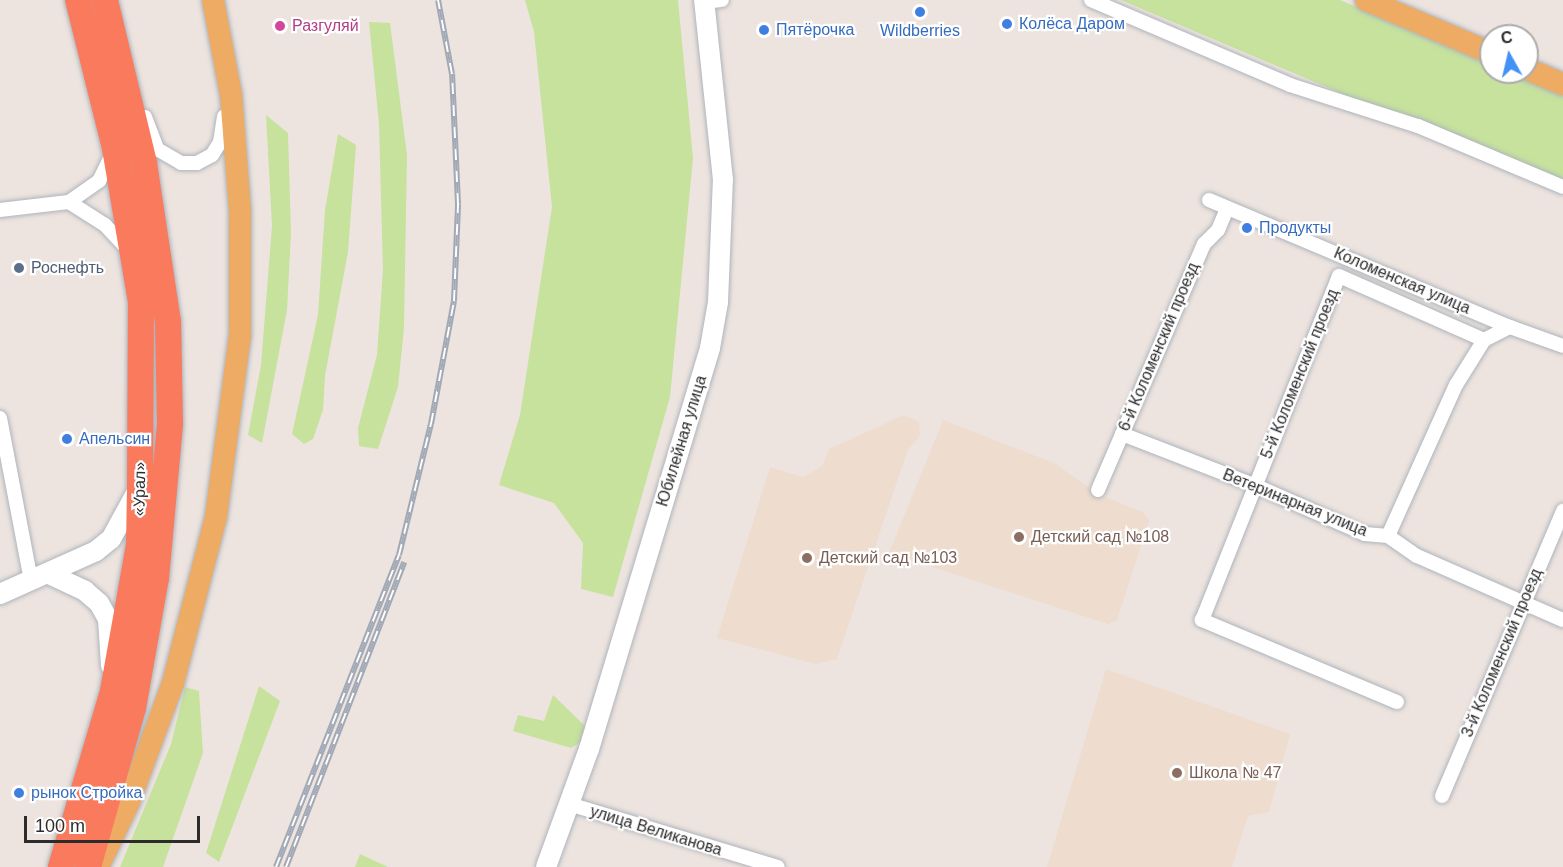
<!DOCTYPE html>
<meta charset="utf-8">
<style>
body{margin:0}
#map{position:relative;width:1563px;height:867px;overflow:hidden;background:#ede4df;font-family:Arial,sans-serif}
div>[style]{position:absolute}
.education>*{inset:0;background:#eedccf}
.green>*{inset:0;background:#c6e29d}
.roads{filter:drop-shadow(0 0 2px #afb4bc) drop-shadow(0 0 2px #afb4bc)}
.street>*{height:14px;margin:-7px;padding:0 7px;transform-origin:7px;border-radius:7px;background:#fff}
.secondary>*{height:20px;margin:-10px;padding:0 10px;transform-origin:10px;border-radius:10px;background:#fff}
.primary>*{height:22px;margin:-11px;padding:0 11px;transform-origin:11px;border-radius:11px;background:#edab64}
.highway>*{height:26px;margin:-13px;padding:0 13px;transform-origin:13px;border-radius:13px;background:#fa7a5d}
.rail>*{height:6px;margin-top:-3px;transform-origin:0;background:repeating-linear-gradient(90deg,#fff 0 11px,#a2a9b6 0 22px);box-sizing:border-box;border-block:2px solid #a2a9b6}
.dots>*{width:16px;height:16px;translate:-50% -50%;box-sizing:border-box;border:3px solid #fff;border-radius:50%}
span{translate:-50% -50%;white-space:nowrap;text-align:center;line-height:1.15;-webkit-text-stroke:4.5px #fff;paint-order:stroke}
.shop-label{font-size:16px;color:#366cbe}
.left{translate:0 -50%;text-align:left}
.hotel-label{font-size:16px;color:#b23c85}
.service-label{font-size:16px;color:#4e5e75}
.street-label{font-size:16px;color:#2c2c2c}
.education-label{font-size:16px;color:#785e54}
.north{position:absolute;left:1479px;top:24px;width:60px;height:60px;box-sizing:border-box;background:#fff;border:2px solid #ababab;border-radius:50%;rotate:352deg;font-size:16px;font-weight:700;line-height:24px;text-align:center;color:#2c2c2c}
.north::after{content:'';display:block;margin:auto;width:21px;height:27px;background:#4491f5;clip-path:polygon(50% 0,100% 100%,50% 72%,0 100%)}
.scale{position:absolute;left:24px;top:816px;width:176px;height:27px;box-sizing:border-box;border:3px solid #2c2c2c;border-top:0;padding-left:8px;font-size:18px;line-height:21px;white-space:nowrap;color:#2c2c2c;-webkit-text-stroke:4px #fff;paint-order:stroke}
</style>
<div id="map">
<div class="education">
<div style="clip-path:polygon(904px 415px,919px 422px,920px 435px,907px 452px,837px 659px,816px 664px,717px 638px,770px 467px,803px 477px,822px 466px,829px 449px)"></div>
<div style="clip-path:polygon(943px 420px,1054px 463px,1098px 494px,1143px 512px,1149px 521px,1117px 620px,1108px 624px,889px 553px)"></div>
<div style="clip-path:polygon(1106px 669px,1290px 734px,1269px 812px,1248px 816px,1232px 867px,1047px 867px)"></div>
</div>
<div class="green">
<div style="clip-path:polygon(525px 0,678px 0,693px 158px,670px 397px,613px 597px,581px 589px,583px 543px,554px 503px,499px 485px,520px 415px,552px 207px,534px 32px)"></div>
<div style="clip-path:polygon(1121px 0,1340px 0,1491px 65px,1491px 72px,1508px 72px,1563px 96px,1563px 187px)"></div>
<div style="clip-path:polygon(369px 22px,390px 23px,407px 155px,404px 328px,398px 387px,378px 449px,359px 446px,358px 428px,377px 355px,383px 270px,379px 124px)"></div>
<div style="clip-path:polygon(266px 115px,288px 133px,291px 233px,287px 310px,262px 443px,248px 435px,261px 365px,272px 226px)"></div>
<div style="clip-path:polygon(338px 134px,356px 145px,348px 252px,325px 376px,323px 410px,313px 439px,304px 444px,292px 434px,318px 315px,325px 210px)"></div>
<div style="clip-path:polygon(259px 686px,280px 701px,219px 862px,206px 853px)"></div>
<div style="clip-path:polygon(185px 687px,199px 691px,203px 753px,163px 867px,120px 867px,171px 744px)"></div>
<div style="clip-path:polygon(553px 695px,585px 726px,582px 741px,571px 748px,513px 731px,518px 715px,544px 721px)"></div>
<div style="clip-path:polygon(360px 854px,388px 867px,355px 867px)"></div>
</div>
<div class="roads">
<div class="street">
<div style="left:1091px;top:0;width:216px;rotate:23.1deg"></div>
<div style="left:1290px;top:85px;width:134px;rotate:17.8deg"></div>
<div style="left:1418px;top:126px;width:157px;rotate:22.8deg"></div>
<div style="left:705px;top:2px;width:17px;rotate:-7deg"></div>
<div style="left:145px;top:117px;width:34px;rotate:69deg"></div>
<div style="left:157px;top:149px;width:28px;rotate:30deg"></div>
<div style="left:181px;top:163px;width:16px"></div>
<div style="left:197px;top:163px;width:17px;rotate:-28deg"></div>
<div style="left:212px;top:155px;width:15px;rotate:-58deg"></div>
<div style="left:220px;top:142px;width:26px;rotate:-81deg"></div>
<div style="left:1209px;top:200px;width:327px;rotate:22.9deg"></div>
<div style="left:1510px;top:327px;width:56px;rotate:19.7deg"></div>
<div style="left:69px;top:202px;width:43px;rotate:32.6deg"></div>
<div style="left:105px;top:225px;width:37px;rotate:47deg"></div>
<div style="left:0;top:210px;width:69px;rotate:-6.6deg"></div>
<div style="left:69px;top:202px;width:37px;rotate:-35deg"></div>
<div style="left:99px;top:181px;width:32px;rotate:-64deg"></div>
<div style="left:0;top:418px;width:165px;rotate:79.2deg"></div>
<div style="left:1122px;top:434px;width:144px;rotate:21.2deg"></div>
<div style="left:1256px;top:486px;width:119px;rotate:23.8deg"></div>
<div style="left:1365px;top:534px;width:23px;rotate:5deg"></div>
<div style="left:1388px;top:536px;width:35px;rotate:35deg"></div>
<div style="left:1417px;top:556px;width:159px;rotate:23.7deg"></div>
<div style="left:1098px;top:490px;width:268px;rotate:-66.7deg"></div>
<div style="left:1204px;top:244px;width:20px;rotate:-45deg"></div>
<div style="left:1218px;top:230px;width:23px;rotate:-67deg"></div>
<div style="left:1388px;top:536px;width:166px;rotate:-65.8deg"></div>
<div style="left:1456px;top:385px;width:53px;rotate:-58.1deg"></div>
<div style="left:1484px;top:340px;width:29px;rotate:-27deg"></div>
<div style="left:1397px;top:702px;width:212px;rotate:-157.2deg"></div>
<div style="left:1202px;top:620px;width:370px;rotate:-68.3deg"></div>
<div style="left:1339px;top:276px;width:158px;rotate:23.8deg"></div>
<div style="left:1442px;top:796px;width:310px;rotate:-67deg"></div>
<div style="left:569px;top:804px;width:218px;rotate:16.8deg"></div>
</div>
<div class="secondary">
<div style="left:49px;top:574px;width:40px;rotate:25deg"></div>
<div style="left:85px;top:591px;width:18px;rotate:41deg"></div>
<div style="left:99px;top:603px;width:18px;rotate:61deg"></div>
<div style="left:108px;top:619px;width:47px;rotate:86.3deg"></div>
<div style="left:0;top:594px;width:105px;rotate:-24.1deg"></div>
<div style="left:96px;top:551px;width:19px;rotate:-39deg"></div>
<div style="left:111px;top:539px;width:58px;rotate:-61.2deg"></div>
<div style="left:546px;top:867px;width:126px;rotate:-70deg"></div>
<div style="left:589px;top:749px;width:419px;rotate:-73.2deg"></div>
<div style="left:710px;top:348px;width:47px;rotate:-80.1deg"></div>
<div style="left:718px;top:302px;width:122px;rotate:-87.7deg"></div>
<div style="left:723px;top:180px;width:181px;rotate:-96deg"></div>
</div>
<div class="primary">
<div style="left:1366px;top:0;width:136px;rotate:23deg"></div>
<div style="left:1527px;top:69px;width:39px;rotate:23deg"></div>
<div style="left:98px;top:867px;width:72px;rotate:-64.5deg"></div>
<div style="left:129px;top:802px;width:127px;rotate:-69.7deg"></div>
<div style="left:173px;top:683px;width:171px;rotate:-75.5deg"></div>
<div style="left:216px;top:517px;width:184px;rotate:-82.5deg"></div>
<div style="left:240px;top:335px;width:124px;rotate:-90deg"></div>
<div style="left:240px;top:211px;width:116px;rotate:-94.4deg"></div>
<div style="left:231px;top:95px;width:97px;rotate:-100.7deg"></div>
</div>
<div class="highway">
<div style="left:61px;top:867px;width:184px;rotate:-73.5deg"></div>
<div style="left:113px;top:691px;width:148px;rotate:-79.9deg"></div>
<div style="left:139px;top:545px;width:59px;rotate:-89deg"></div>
<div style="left:140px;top:486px;width:184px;rotate:-89.7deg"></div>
<div style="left:141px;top:302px;width:156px;rotate:-99.6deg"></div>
<div style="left:115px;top:148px;width:153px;rotate:-104deg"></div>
<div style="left:88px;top:867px;width:165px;rotate:-74.2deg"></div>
<div style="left:133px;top:708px;width:132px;rotate:-80deg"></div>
<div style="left:156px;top:578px;width:155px;rotate:-84.8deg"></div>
<div style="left:170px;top:424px;width:102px;rotate:-91.1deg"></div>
<div style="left:168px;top:322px;width:161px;rotate:-98.6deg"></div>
<div style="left:144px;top:163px;width:168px;rotate:-103.5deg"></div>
</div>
</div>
<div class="rail">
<div style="left:276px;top:867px;width:335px;rotate:-68.5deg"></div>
<div style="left:399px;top:555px;width:135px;rotate:-76.3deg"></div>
<div style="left:431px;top:424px;width:125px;rotate:-79.4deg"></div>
<div style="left:454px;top:301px;width:97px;rotate:-87.6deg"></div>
<div style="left:458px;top:204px;width:130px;rotate:-92.6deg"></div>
<div style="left:452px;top:74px;width:75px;rotate:-100.7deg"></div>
<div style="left:286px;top:867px;width:327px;rotate:-68.8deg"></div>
</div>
<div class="dots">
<div style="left:920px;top:12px;background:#3f7fe0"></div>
<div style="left:1007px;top:24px;background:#3f7fe0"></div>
<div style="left:280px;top:26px;background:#d1479c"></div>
<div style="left:764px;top:30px;background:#3f7fe0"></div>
<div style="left:1247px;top:228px;background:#3f7fe0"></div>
<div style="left:19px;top:268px;background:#5c6f8a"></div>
<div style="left:67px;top:439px;background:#3f7fe0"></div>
<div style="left:1019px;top:537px;background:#8d6e63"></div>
<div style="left:807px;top:558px;background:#8d6e63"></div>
<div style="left:1177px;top:773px;background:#8d6e63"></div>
<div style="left:19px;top:793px;background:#3f7fe0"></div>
</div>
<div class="shop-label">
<span class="left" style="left:1019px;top:24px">Колёса Даром</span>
<span class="left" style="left:776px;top:30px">Пятёрочка</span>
<span style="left:920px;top:31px">Wildberries</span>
<span class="left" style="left:1259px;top:228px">Продукты</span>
<span class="left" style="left:79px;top:439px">Апельсин</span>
<span class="left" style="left:31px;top:793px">рынок Стройка</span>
</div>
<div class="hotel-label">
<span class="left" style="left:292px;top:26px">Разгуляй</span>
</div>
<div class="service-label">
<span class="left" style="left:31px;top:268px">Роснефть</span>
</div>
<div class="street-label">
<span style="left:1402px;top:281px;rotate:23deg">Коломенская улица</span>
<span style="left:1159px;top:347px;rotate:-67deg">6-й Коломенский проезд</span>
<span style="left:1300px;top:374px;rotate:-68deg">5-й Коломенский проезд</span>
<span style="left:682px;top:441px;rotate:-73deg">Юбилейная улица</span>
<span style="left:140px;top:489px;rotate:-89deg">«Урал»</span>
<span style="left:1295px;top:503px;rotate:22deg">Ветеринарная улица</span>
<span style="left:1502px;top:653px;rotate:-67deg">3-й Коломенский проезд</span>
<span style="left:656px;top:831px;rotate:17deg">улица Великанова</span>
</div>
<div class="education-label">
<span class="left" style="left:1031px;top:537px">Детский сад №108</span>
<span class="left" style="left:819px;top:558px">Детский сад №103</span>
<span class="left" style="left:1189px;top:773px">Школа № 47</span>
</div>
<div class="north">С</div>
<div class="scale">100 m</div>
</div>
